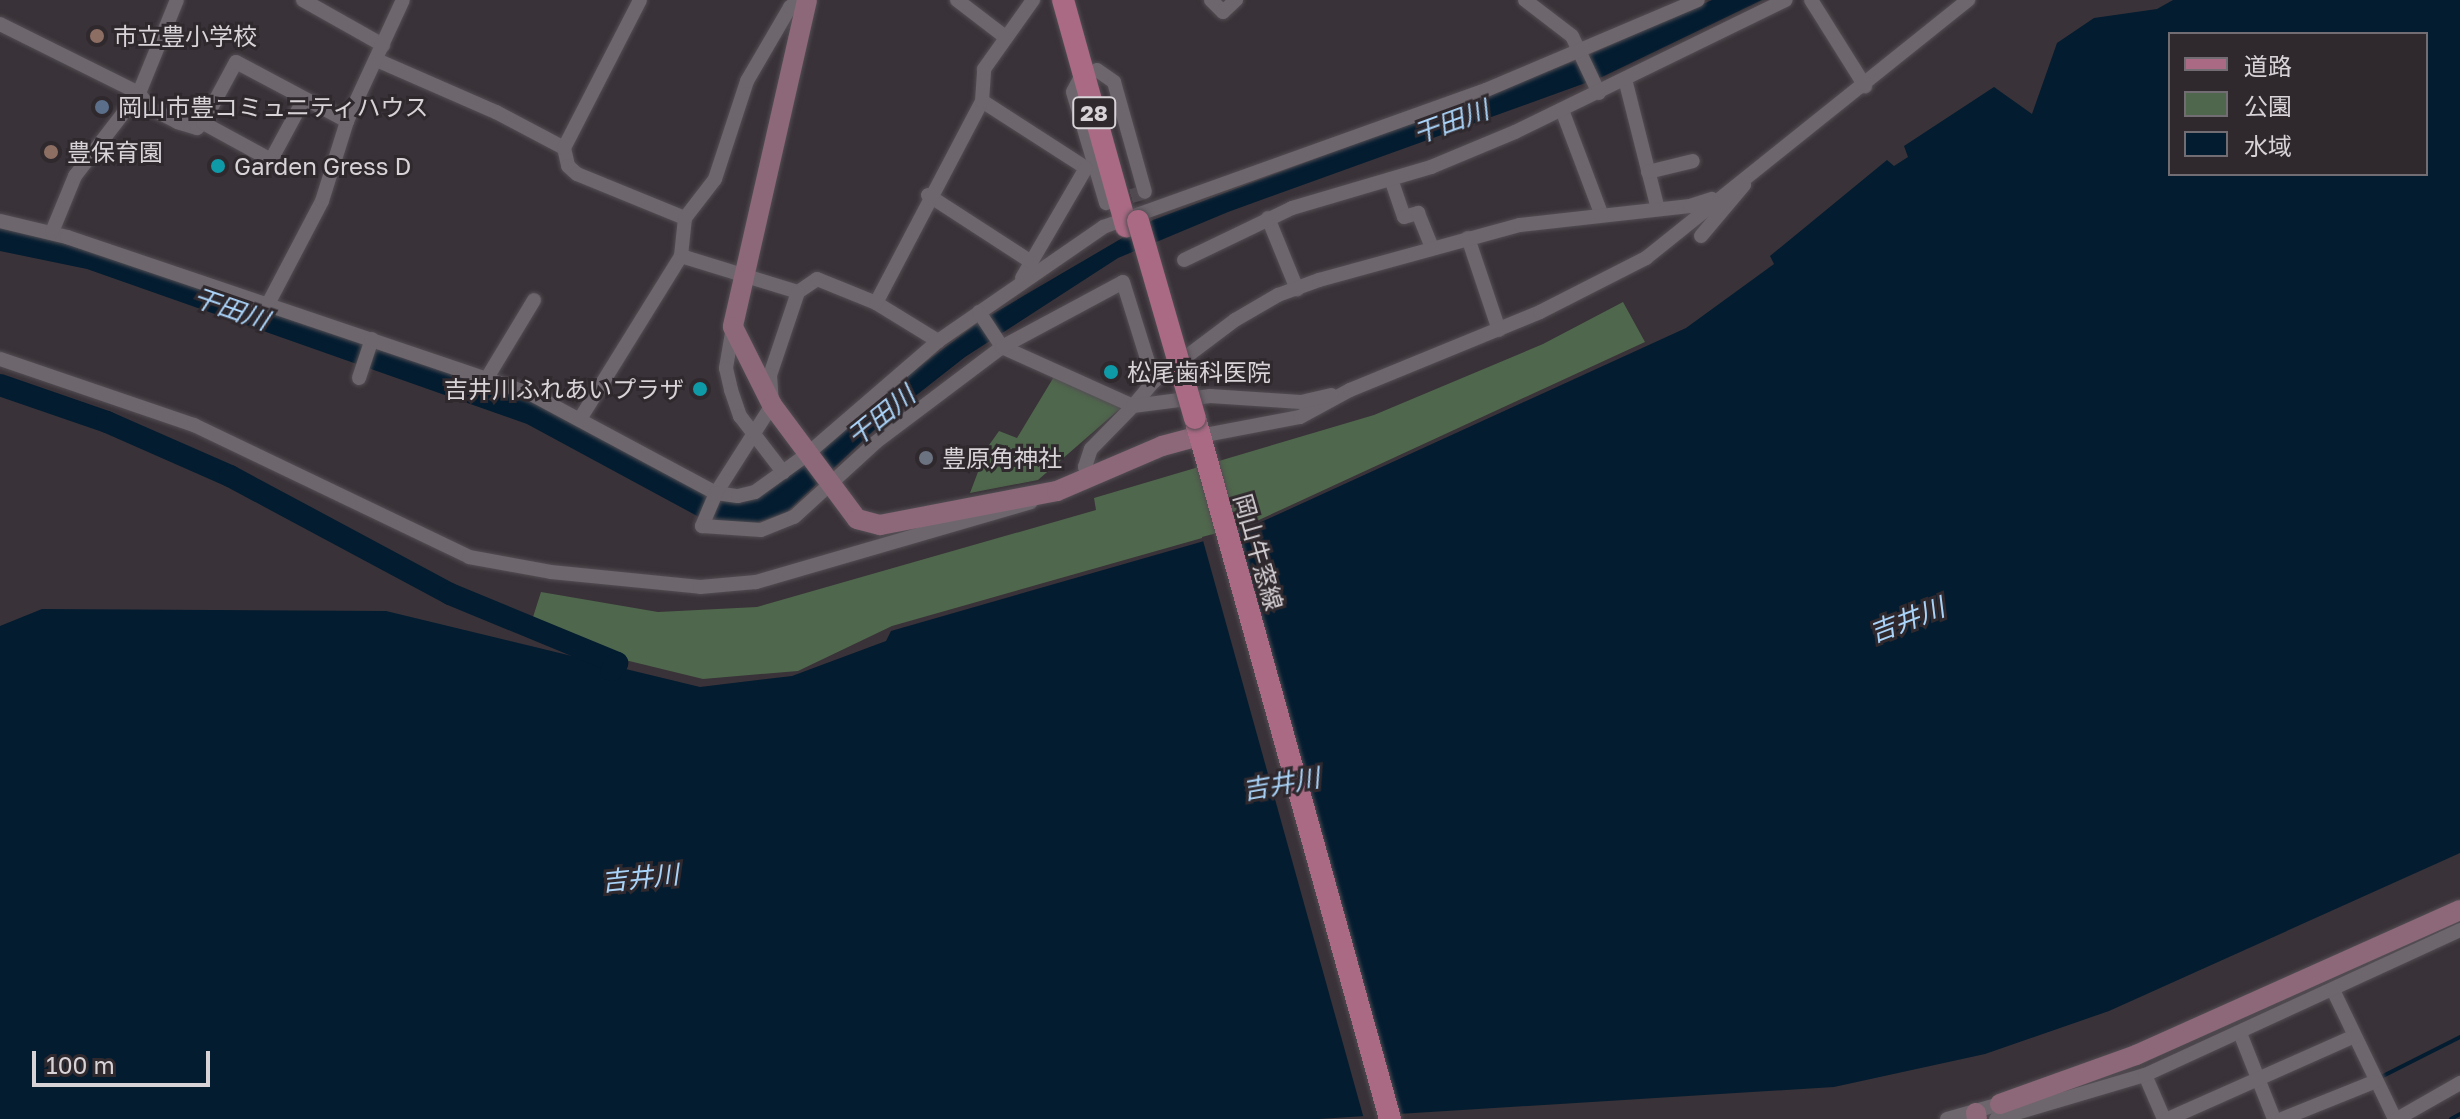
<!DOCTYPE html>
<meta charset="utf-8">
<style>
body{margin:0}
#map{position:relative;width:2460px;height:1119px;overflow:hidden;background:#393238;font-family:"Golos Text","Noto Sans JP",sans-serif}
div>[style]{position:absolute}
.green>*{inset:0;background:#4f674c}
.water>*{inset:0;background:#031c30}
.pier>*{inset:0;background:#393238}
.stream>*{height:4px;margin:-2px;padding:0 2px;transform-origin:2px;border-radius:2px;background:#031c30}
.river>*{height:22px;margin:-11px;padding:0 11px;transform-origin:11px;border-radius:11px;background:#031c30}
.street-tunnel>*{height:14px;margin-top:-7px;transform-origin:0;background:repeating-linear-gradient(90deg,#514a50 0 14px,transparent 0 21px)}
.roads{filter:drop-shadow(0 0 2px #534e53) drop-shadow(0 0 2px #534e53)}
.street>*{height:14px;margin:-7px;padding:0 7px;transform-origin:7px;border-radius:7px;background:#6d666d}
.secondary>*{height:20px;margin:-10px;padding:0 10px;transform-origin:10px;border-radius:10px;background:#8c6878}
.primary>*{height:22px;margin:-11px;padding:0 11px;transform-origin:11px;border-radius:11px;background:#aa6a84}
.bridges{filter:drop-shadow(0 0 2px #534e53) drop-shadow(0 0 2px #534e53)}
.primary-bridge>*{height:22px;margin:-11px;padding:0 11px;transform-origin:11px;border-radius:11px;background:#aa6a84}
.dots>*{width:22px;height:22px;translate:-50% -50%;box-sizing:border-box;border:4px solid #2f292e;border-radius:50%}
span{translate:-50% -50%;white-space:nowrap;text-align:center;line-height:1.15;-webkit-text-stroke:6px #2f292e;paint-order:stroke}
.shield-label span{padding:2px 6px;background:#2f292e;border:2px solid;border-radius:6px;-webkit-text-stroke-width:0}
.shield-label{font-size:22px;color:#d7d3d7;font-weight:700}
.poi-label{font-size:24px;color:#d7d3d7}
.left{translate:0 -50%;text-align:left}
.right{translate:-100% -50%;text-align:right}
.street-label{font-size:24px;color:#d7d3d7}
.water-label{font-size:26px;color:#a9d3f8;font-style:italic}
.legend{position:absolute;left:2168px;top:32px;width:260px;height:144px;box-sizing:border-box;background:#2f292e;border:2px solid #726d72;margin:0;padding:10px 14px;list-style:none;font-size:24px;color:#d7d3d7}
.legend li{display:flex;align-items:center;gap:16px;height:40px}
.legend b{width:40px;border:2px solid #726d72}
.scale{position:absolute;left:32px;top:1051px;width:178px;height:36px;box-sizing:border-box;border:4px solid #d7d3d7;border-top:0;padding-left:10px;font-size:24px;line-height:28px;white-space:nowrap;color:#d7d3d7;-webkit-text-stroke:6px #2f292e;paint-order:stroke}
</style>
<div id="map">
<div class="green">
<div style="clip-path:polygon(1623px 302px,1645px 342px,1248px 525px,892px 626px,798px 671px,703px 679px,625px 660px,533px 617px,541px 592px,658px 612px,757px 607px,1096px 510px,1094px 498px,1374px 415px,1543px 344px)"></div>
<div style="clip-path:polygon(1055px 375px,1122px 407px,1038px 480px,970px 493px,987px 448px,999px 431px,1017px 438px)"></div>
</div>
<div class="water">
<div style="clip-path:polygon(1712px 0,1762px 0,1602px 77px,1228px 212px,1118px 258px,965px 357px,886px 419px,787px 512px,753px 524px,712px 524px,527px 424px,87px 269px,0 251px,0 225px,93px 245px,529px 399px,740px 501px,979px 322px,1153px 220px,1577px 60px)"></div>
<div style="clip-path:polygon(evenodd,2173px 0,2460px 0,2460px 853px,2109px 1011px,1985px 1054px,1834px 1087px,1318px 1119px,0 1119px,0 626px,42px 609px,386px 611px,700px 687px,792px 676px,886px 641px,891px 631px,1246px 529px,1686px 328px,1774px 264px,1770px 256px,1887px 160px,1894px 166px,1908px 157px,1904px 146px,1994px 87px,2032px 114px,2057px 43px,2094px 18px,2157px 9px,2173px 0,2170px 34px,2426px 34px,2426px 174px,2170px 174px,2170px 34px)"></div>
</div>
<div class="pier">
<div style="clip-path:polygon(1236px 528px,1401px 1118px,1364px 1119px,1202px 537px)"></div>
</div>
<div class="stream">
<div style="left:2379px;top:1078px;width:91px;rotate:-26.8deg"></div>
<div style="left:2451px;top:1119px;width:10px;rotate:-29deg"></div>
</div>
<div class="river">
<div style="left:0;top:385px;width:113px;rotate:19.1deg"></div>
<div style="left:107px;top:422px;width:134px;rotate:23.7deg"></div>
<div style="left:230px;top:476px;width:250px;rotate:28.2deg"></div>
<div style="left:450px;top:594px;width:181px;rotate:22.4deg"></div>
<div style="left:617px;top:663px;width:9px;rotate:126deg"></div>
</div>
<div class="street-tunnel">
<div style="left:1111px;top:202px;width:35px;rotate:-16deg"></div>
</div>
<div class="roads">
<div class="street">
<div style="left:303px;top:0;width:92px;rotate:29.4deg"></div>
<div style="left:957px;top:0;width:59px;rotate:37.5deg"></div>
<div style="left:1211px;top:0;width:17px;rotate:45deg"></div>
<div style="left:1223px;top:12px;width:18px;rotate:-43deg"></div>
<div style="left:1525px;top:0;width:59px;rotate:37.5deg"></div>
<div style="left:1572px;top:36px;width:63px;rotate:64.7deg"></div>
<div style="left:1811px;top:0;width:102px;rotate:57.9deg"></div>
<div style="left:0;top:24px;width:155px;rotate:26.4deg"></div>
<div style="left:139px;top:93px;width:19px;rotate:54deg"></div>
<div style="left:150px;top:108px;width:30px;rotate:27deg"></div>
<div style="left:177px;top:122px;width:21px;rotate:17deg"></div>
<div style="left:197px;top:128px;width:8px;rotate:-40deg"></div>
<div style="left:379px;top:61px;width:128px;rotate:23.6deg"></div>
<div style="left:496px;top:112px;width:77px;rotate:27.9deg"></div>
<div style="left:564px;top:148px;width:18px;rotate:77deg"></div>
<div style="left:568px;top:166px;width:12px;rotate:42deg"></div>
<div style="left:577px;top:174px;width:117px;rotate:22.2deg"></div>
<div style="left:685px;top:218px;width:38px;rotate:96deg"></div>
<div style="left:681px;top:256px;width:122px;rotate:17.1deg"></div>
<div style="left:798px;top:292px;width:23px;rotate:-34deg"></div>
<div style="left:817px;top:279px;width:64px;rotate:22.1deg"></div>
<div style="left:876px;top:303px;width:73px;rotate:31.5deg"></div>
<div style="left:1097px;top:70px;width:21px;rotate:35deg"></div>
<div style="left:1114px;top:82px;width:114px;rotate:74.3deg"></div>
<div style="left:1083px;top:73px;width:21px;rotate:118deg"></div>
<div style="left:1073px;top:92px;width:116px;rotate:73.4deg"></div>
<div style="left:1625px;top:79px;width:134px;rotate:75.8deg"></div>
<div style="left:304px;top:99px;width:69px;rotate:118.4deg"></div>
<div style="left:271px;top:160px;width:77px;rotate:-151.4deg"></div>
<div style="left:203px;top:123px;width:69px;rotate:-61.6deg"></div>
<div style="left:236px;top:62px;width:126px;rotate:28deg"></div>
<div style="left:982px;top:101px;width:124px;rotate:32.8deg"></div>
<div style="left:1086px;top:168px;width:127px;rotate:120.2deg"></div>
<div style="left:1562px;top:110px;width:110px;rotate:69.3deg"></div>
<div style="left:564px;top:148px;width:166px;rotate:-62.8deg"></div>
<div style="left:1648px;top:172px;width:46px;rotate:-13.7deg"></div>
<div style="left:1391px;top:179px;width:40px;rotate:71.1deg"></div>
<div style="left:1404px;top:217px;width:15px;rotate:-16deg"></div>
<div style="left:1418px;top:213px;width:38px;rotate:68deg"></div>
<div style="left:928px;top:195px;width:123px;rotate:33deg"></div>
<div style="left:685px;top:218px;width:49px;rotate:-52.4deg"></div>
<div style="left:715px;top:179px;width:103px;rotate:-71.9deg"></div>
<div style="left:747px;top:81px;width:86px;rotate:-59.8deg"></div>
<div style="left:790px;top:7px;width:12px;rotate:-35deg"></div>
<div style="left:1268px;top:218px;width:77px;rotate:67.8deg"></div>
<div style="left:0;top:221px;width:69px;rotate:13.4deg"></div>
<div style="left:67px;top:237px;width:492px;rotate:18.7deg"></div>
<div style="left:533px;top:395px;width:208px;rotate:28.2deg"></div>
<div style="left:716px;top:493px;width:22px;rotate:8deg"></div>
<div style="left:738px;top:496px;width:17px;rotate:-13deg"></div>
<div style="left:755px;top:492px;width:62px;rotate:-35.8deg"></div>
<div style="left:805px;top:456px;width:176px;rotate:-40.8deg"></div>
<div style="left:938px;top:341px;width:201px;rotate:-34.6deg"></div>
<div style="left:1103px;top:227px;width:407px;rotate:-19.7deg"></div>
<div style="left:1486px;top:90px;width:230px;rotate:-23deg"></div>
<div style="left:52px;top:232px;width:61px;rotate:-67.7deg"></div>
<div style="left:75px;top:176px;width:105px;rotate:-52.4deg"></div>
<div style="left:139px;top:93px;width:100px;rotate:-67.8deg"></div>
<div style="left:1701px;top:236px;width:67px;rotate:-49.9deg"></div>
<div style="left:1468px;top:238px;width:97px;rotate:71.4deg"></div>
<div style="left:1184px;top:260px;width:120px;rotate:-25.7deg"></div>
<div style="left:1292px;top:208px;width:145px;rotate:-16.4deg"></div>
<div style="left:1431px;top:167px;width:91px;rotate:-22.6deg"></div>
<div style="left:1515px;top:132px;width:301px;rotate:-26deg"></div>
<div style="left:798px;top:292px;width:88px;rotate:108.6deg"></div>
<div style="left:770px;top:375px;width:30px;rotate:86deg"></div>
<div style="left:772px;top:405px;width:104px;rotate:122.5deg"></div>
<div style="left:716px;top:493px;width:36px;rotate:113deg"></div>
<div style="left:702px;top:526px;width:59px;rotate:3.9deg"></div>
<div style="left:761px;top:530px;width:35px;rotate:-22deg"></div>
<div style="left:794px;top:517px;width:111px;rotate:-42.4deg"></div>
<div style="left:876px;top:442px;width:158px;rotate:-37deg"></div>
<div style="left:1002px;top:347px;width:42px;rotate:-123.3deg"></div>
<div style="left:876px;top:303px;width:228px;rotate:-62.3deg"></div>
<div style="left:982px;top:101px;width:32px;rotate:-86deg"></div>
<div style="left:984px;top:69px;width:85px;rotate:-54.6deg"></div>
<div style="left:268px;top:304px;width:116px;rotate:-62.3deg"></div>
<div style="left:322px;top:201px;width:84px;rotate:-72.6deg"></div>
<div style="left:347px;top:121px;width:133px;rotate:-65.2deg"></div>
<div style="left:733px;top:327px;width:42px;rotate:99.7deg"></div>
<div style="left:726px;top:368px;width:23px;rotate:77deg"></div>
<div style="left:731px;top:390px;width:28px;rotate:71deg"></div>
<div style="left:740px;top:416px;width:71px;rotate:52.5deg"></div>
<div style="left:1002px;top:347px;width:144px;rotate:24.2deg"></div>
<div style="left:1133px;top:406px;width:33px;rotate:-50deg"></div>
<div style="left:1154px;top:381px;width:101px;rotate:-37deg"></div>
<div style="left:1235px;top:320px;width:50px;rotate:-30.2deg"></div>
<div style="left:1278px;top:295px;width:44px;rotate:-20.1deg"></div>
<div style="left:1319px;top:280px;width:208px;rotate:-15.3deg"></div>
<div style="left:1520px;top:225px;width:171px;rotate:-6.4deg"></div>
<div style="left:1690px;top:206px;width:23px;rotate:-18deg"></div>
<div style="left:1002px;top:347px;width:137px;rotate:-28.2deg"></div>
<div style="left:1123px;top:282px;width:104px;rotate:72.6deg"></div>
<div style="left:0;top:359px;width:205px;rotate:18.8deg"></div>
<div style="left:194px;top:425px;width:305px;rotate:25.6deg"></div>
<div style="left:469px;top:557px;width:83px;rotate:10.4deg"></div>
<div style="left:551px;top:572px;width:150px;rotate:5.7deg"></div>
<div style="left:700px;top:587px;width:56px;rotate:-5.1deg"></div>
<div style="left:756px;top:582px;width:286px;rotate:-16.2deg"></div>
<div style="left:359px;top:378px;width:41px;rotate:-71.6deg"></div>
<div style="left:487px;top:378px;width:91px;rotate:-58.9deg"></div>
<div style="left:580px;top:419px;width:192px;rotate:-58.2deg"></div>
<div style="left:1200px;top:436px;width:102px;rotate:-10.8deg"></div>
<div style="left:1300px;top:417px;width:57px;rotate:-28.4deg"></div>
<div style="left:1350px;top:390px;width:205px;rotate:-22.3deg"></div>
<div style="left:1540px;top:312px;width:119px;rotate:-27deg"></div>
<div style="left:1646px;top:258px;width:413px;rotate:-38.7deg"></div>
<div style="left:1089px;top:478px;width:12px;rotate:-110deg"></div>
<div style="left:1085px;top:467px;width:19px;rotate:-72deg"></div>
<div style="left:1091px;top:449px;width:60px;rotate:-45.7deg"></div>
<div style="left:1133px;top:406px;width:78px;rotate:-7.4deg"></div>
<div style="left:1210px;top:396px;width:91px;rotate:3.8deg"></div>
<div style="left:1301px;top:402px;width:31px;rotate:-13deg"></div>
<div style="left:2333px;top:990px;width:143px;rotate:64.3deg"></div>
<div style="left:2240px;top:1033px;width:92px;rotate:68.4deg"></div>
<div style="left:2145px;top:1075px;width:48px;rotate:66.6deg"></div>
<div style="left:1947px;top:1119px;width:55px;rotate:-15.8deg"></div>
<div style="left:1996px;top:1119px;width:155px;rotate:-16.5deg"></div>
<div style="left:2145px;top:1075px;width:347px;rotate:-24.7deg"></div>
<div style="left:2168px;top:1119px;width:204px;rotate:-24deg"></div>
<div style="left:2282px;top:1119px;width:99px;rotate:-21.9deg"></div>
<div style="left:2397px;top:1119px;width:73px;rotate:-29.7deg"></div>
</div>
<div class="secondary">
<div style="left:807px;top:0;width:335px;rotate:102.8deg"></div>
<div style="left:733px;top:327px;width:87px;rotate:63.4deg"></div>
<div style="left:772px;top:405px;width:142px;rotate:53.3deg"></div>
<div style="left:857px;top:519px;width:24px;rotate:15deg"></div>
<div style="left:880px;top:525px;width:180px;rotate:-10.9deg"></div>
<div style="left:1057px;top:491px;width:114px;rotate:-23.2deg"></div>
<div style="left:1162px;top:446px;width:39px;rotate:-15deg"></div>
<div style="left:2000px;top:1104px;width:145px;rotate:-19.8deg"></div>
<div style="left:2136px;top:1055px;width:355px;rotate:-24.1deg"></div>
<div style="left:1976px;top:1113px;width:6px;rotate:81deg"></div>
</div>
<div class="primary">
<div style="left:1063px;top:0;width:235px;rotate:74.4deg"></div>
<div style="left:1195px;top:418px;width:728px;rotate:74.45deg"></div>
</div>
</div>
<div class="bridges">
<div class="primary-bridge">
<div style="left:1138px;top:221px;width:205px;rotate:73.9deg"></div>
</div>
</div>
<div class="dots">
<div style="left:97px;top:36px;background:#8d6e63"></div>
<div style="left:102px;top:107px;background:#5c6f8a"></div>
<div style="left:51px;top:152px;background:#8d6e63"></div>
<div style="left:218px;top:166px;background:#0f9aa8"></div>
<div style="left:1111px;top:372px;background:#0f9aa8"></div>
<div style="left:700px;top:389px;background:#0f9aa8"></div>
<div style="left:926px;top:458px;background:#6b7280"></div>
</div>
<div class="shield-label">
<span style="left:1094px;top:113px">28</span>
</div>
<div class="poi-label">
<span class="left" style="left:113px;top:36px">市立豊小学校</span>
<span class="left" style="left:118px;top:107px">岡山市豊コミュニティハウス</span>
<span class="left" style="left:67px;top:152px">豊保育園</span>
<span class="left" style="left:234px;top:166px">Garden Gress D</span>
<span class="left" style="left:1127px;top:372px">松尾歯科医院</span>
<span class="right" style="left:684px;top:389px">吉井川ふれあいプラザ</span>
<span class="left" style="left:942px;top:458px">豊原角神社</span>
</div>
<div class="street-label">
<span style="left:1259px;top:552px;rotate:74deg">岡山牛窓線</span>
</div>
<div class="water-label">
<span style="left:1451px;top:122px;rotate:-20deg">干田川</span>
<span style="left:231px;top:309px;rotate:19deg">干田川</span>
<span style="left:881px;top:416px;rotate:-39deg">干田川</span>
<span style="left:1907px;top:620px;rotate:-21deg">吉井川</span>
<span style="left:1281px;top:784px;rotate:-10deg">吉井川</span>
<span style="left:640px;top:878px;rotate:-6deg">吉井川</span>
</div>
<ul class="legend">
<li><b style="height:10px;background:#aa6a84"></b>道路</li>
<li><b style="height:22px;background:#4f674c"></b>公園</li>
<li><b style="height:22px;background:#031c30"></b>水域</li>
</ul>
<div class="scale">100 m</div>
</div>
